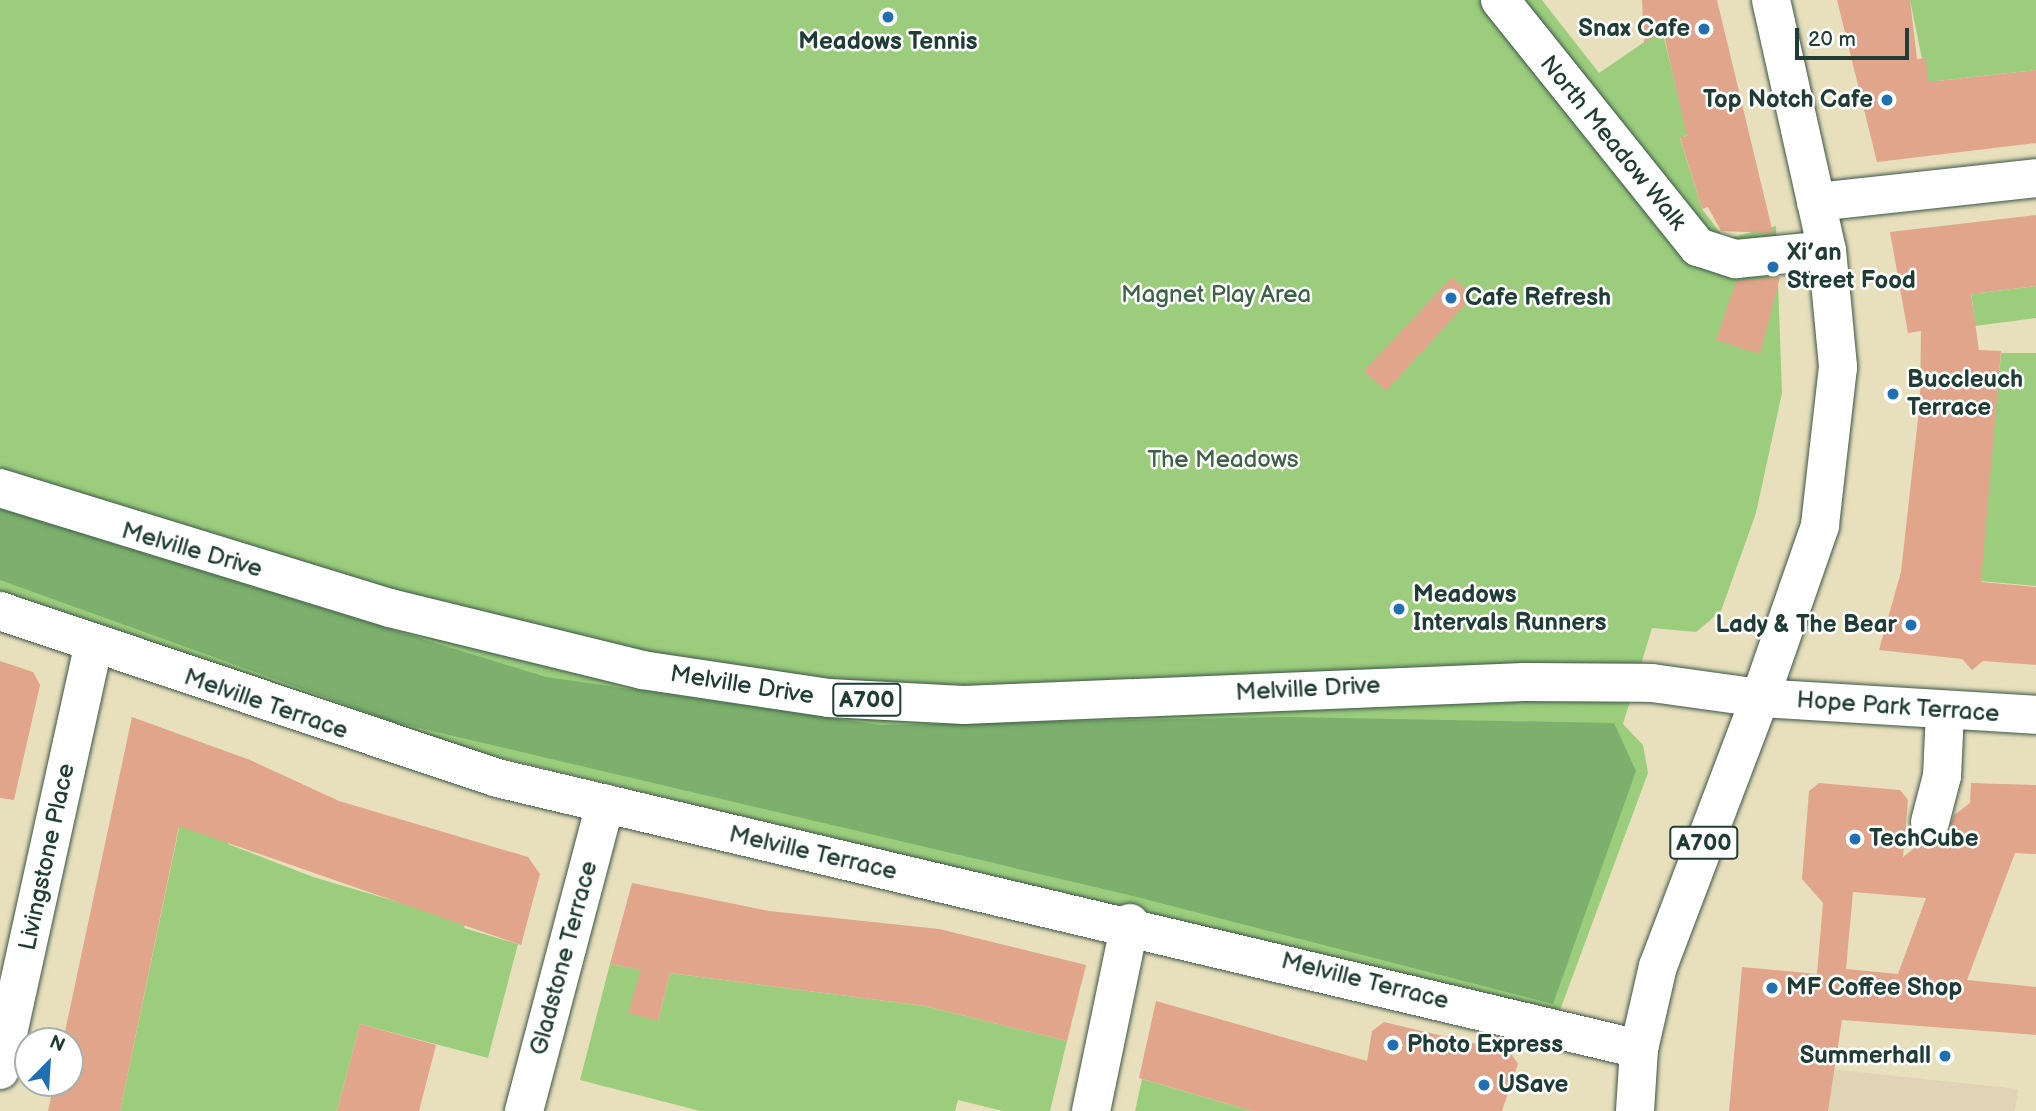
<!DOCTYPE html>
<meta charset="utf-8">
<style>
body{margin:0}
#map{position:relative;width:2036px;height:1111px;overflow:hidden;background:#e8e0bc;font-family:"Balsamiq Sans",sans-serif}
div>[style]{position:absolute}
.built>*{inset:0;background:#e1d3b5}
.green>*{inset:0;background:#9bcd7d}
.forest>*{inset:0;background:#7cb06c}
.building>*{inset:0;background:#e0a58b}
.roads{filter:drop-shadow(0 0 2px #3d5548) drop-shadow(0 0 2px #3d5548)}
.minor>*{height:38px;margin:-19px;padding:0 19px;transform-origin:19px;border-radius:19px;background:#fff}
.major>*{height:38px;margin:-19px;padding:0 19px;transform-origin:19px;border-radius:19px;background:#fff}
.dots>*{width:19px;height:19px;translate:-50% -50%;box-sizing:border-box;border:4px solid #fff;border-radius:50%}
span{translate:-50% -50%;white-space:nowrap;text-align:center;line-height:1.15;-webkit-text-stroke:5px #fff;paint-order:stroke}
.shield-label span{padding:2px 5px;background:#fff;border:2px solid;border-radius:5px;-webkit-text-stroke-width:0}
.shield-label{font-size:23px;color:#1f3d34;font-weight:700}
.poi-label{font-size:24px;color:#1f3d34;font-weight:700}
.right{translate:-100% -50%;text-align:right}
.left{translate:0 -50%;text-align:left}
.street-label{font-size:24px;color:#1f3d34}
.park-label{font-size:24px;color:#3e6146}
.north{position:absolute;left:14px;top:1027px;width:70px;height:70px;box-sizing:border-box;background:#fff;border:2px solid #a5b1ae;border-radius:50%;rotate:24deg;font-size:19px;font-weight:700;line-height:28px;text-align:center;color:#1f3d34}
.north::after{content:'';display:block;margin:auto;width:24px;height:32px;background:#1f6fb2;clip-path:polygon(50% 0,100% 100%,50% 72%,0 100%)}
.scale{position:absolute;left:1795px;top:28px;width:114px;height:32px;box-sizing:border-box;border:4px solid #1f3d34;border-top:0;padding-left:9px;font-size:21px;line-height:24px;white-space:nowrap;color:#1f3d34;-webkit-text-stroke:5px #fff;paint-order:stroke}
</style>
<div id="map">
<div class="built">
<div style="clip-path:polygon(1801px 1066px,2018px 1089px,2015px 1111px,1828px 1111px,1829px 1100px)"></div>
</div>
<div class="green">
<div style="clip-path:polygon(0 0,1542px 0,1599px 73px,1662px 30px,1688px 135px,1680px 138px,1702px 209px,1725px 239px,1776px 226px,1782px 393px,1756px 513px,1721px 611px,1696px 632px,1652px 628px,1623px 724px,1643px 745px,1648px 773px,1559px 1013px,381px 729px,0 595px)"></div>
<div style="clip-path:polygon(1910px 0,2036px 0,2036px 70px,1937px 81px,1930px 98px)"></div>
<div style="clip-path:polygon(1968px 265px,1979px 293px,2036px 286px,2036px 318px,1975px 326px)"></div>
<div style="clip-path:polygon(2001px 353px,2036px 353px,2036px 586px,1979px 581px)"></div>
<div style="clip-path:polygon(172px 814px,231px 833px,228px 844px,313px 877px,466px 922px,464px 928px,518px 944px,488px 1058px,360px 1024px,337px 1111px,120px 1111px,179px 828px)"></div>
<div style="clip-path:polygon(610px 964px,659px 973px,658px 1021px,670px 973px,925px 1006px,1067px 1041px,1050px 1111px,1003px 1111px,958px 1100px,955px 1111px,700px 1111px,580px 1080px)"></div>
<div style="clip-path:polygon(1142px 1079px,1252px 1111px,1135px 1111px)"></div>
</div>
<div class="forest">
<div style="clip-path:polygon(0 509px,546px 677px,880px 725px,1289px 717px,1614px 723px,1636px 771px,1553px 1004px,1129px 895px,394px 722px,0 580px)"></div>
</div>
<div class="building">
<div style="clip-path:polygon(1642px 0,1717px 0,1773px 233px,1721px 231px,1708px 207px,1702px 209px,1680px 137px,1687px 136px,1663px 31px,1644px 43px)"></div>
<div style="clip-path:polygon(1837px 0,1910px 0,1917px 59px,1926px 58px,1928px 82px,2036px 70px,2036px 143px,1877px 162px)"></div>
<div style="clip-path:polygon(2036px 215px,2036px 286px,1971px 294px,1979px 350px,2001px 351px,1981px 582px,2036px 587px,2036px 665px,1983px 661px,1972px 670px,1962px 659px,1879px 650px,1901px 572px,1920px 401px,1921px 331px,1908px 333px,1890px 232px)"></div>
<div style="clip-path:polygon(1452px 277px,1473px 296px,1386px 391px,1364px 371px)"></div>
<div style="clip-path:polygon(1780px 277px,1760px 354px,1716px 340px,1736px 281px)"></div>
<div style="clip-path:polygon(0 661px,33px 672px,40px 685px,14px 800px,0 798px)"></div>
<div style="clip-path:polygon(132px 717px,250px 760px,339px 801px,528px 857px,540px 874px,521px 945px,179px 826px,120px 1111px,48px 1111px,54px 1083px,70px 1083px,70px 1041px,63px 1041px)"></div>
<div style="clip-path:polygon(evenodd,1819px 783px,1900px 790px,1908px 800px,1903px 857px,1922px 842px,1946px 837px,1954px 815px,1970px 803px,1971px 783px,2036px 785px,2036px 854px,2015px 853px,1967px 980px,2036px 987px,2036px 1035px,1842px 1020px,1828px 1111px,1729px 1111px,1742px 967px,1817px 974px,1823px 903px,1802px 879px,1809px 791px,1819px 783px,1853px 892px,1926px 898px,1898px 974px,1846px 969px,1853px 892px)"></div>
<div style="clip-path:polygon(632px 883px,769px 911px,939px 929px,1086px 965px,1067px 1041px,925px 1006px,670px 973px,658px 1021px,628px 1013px,641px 970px,610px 964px)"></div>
<div style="clip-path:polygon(1156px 1001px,1367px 1061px,1372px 1031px,1384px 1022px,1510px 1052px,1518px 1064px,1502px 1111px,1252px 1111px,1139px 1078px)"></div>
<div style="clip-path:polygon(360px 1024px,436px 1045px,419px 1111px,337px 1111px)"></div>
</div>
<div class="roads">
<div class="minor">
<div style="left:1500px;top:0;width:317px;rotate:51.3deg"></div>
<div style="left:1698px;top:247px;width:40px;rotate:18deg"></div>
<div style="left:1736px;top:259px;width:91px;rotate:-5.6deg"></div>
<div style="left:1771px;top:0;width:256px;rotate:77.4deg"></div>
<div style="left:1827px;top:250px;width:118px;rotate:84.6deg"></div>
<div style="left:1838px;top:367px;width:160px;rotate:96.5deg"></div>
<div style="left:1820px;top:526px;width:182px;rotate:109.2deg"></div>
<div style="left:1760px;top:698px;width:277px;rotate:3.5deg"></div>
<div style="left:1816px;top:202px;width:221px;rotate:-6.2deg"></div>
<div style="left:0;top:611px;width:524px;rotate:18.57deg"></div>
<div style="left:497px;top:778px;width:1174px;rotate:13.35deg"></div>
<div style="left:1930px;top:822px;width:48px;rotate:-75.4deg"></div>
<div style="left:1942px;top:776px;width:64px;rotate:-87.3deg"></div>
<div style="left:0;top:1070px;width:436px;rotate:-77.6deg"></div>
<div style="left:524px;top:1111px;width:318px;rotate:-75.2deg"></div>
<div style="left:1091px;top:1111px;width:192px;rotate:-78.3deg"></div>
</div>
<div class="major">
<div style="left:0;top:488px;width:408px;rotate:17.1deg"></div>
<div style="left:390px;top:608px;width:260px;rotate:13.8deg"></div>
<div style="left:642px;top:670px;width:189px;rotate:8.5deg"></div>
<div style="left:829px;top:698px;width:135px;rotate:3deg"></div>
<div style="left:964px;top:705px;width:560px;rotate:-2.35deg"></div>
<div style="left:1524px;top:682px;width:128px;rotate:0.4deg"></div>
<div style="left:1652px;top:683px;width:109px;rotate:7.9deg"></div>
<div style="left:1760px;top:698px;width:287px;rotate:110.8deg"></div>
<div style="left:1658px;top:966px;width:85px;rotate:102.9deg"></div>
<div style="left:1639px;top:1049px;width:62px;rotate:93.7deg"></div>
</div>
</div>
<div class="dots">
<div style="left:888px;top:17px;background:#1f6fb2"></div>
<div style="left:1704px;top:29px;background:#1f6fb2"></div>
<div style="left:1887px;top:100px;background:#1f6fb2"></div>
<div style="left:1773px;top:267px;background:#1f6fb2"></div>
<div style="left:1451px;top:298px;background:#1f6fb2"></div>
<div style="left:1893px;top:394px;background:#1f6fb2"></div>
<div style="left:1399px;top:609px;background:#1f6fb2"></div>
<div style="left:1911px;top:625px;background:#1f6fb2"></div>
<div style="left:1855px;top:839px;background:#1f6fb2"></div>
<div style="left:1772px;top:988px;background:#1f6fb2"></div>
<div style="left:1393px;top:1045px;background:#1f6fb2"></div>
<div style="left:1945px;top:1056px;background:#1f6fb2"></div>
<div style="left:1484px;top:1085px;background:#1f6fb2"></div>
</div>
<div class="shield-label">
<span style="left:867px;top:700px">A700</span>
<span style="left:1704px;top:843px">A700</span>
</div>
<div class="poi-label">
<span class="right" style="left:1690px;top:29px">Snax Cafe</span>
<span style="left:888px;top:42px">Meadows Tennis</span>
<span class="right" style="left:1873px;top:100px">Top Notch Cafe</span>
<span class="left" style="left:1787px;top:267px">Xi’an<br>Street Food</span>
<span class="left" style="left:1465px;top:298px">Cafe Refresh</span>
<span class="left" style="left:1907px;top:394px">Buccleuch<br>Terrace</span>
<span class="left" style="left:1413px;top:609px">Meadows<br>Intervals Runners</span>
<span class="right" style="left:1897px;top:625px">Lady &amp; The Bear</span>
<span class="left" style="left:1869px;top:839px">TechCube</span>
<span class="left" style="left:1786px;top:988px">MF Coffee Shop</span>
<span class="left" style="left:1407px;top:1045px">Photo Express</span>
<span class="right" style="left:1931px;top:1056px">Summerhall</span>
<span class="left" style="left:1498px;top:1085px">USave</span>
</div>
<div class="street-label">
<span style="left:1613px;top:143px;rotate:51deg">North Meadow Walk</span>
<span style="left:192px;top:550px;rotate:16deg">Melville Drive</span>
<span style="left:742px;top:685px;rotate:9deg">Melville Drive</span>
<span style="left:1308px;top:689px;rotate:-3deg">Melville Drive</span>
<span style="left:266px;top:704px;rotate:19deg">Melville Terrace</span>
<span style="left:1898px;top:707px;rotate:4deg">Hope Park Terrace</span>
<span style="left:813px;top:853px;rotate:13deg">Melville Terrace</span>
<span style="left:47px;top:857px;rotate:-78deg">Livingstone Place</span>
<span style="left:564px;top:958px;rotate:-75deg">Gladstone Terrace</span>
<span style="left:1365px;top:981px;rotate:14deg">Melville Terrace</span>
</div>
<div class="park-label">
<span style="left:1216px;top:295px">Magnet Play Area</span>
<span style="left:1223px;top:460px">The Meadows</span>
</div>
<div class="north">N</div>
<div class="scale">20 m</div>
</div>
